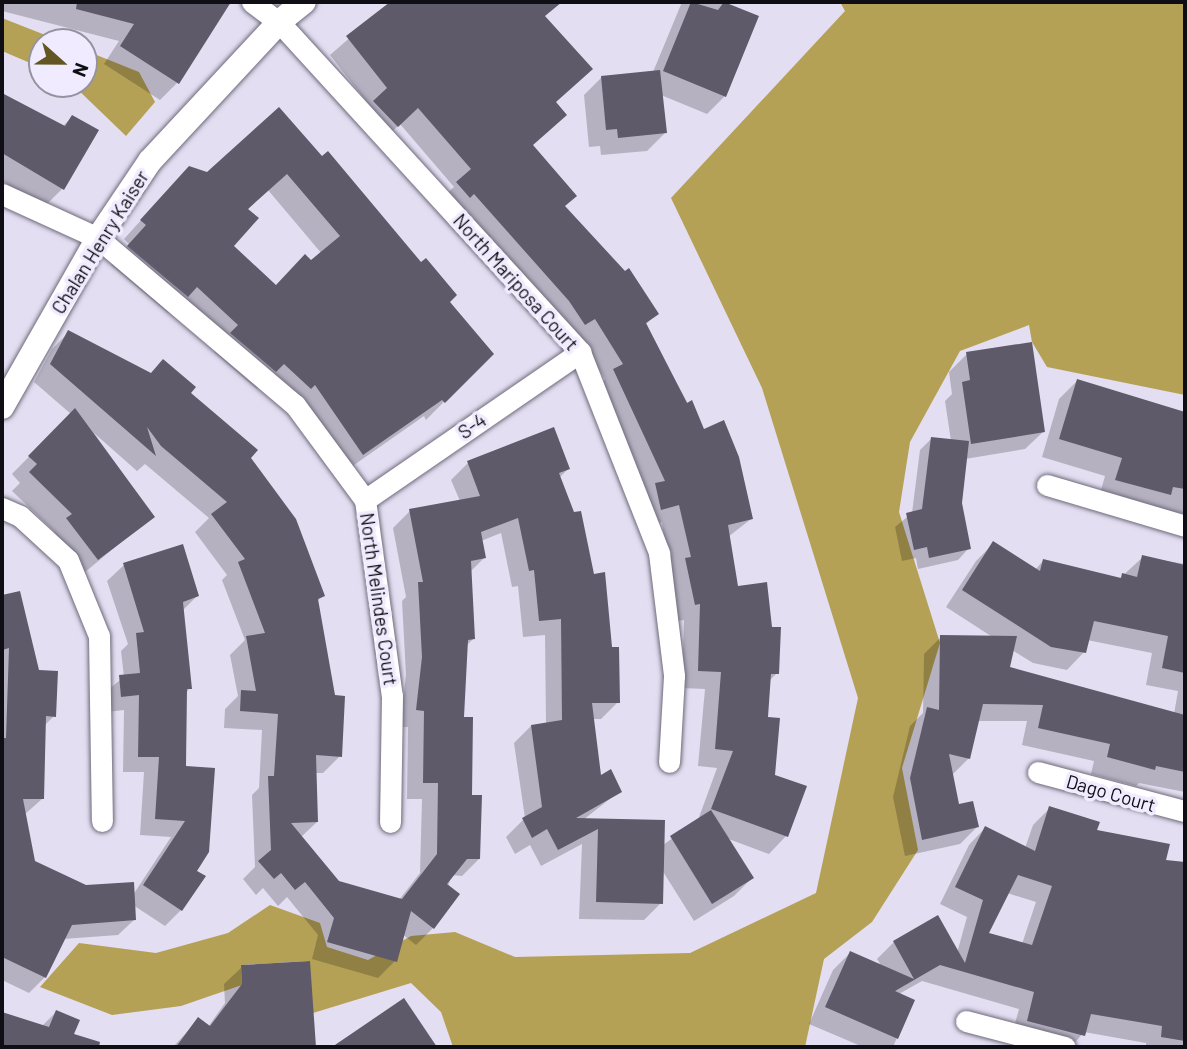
<!DOCTYPE html>
<style>
body{margin:0}
#map{position:relative;width:1187px;height:1049px;overflow:hidden;background:#e3def1;font-family:Barlow,sans-serif}
div>[style]{position:absolute}
.forest>*{inset:0;background:#b4a156}
.shadow>*{inset:0;background:#0003}
.building>*{inset:0;background:#5e5a6a}
.roads{filter:drop-shadow(0 0 2px #6e6a7b) drop-shadow(0 0 2px #6e6a7b)}
.minor>*{height:21px;margin:-10.5px;padding:0 10.5px;transform-origin:10.5px;border-radius:10.5px;background:#fff}
.tertiary>*{height:24px;margin:-12px;padding:0 12px;transform-origin:12px;border-radius:12px;background:#fff}
span{translate:-50% -50%;white-space:nowrap;text-align:center;line-height:1.15;-webkit-text-stroke:7px #f0ebfe;paint-order:stroke}
.street-label{font-size:19px;color:#0f0e14}
.frame{position:absolute;inset:0;border:4px solid #0f0e14;pointer-events:none}
.north{position:absolute;left:28px;top:28px;width:70px;height:70px;box-sizing:border-box;background:#f0ebfe;border:2px solid #9693a0;border-radius:50%;rotate:111deg;font-size:19px;font-weight:700;line-height:28px;text-align:center;color:#0f0e14}
.north::after{content:'';display:block;margin:auto;width:24px;height:32px;background:#635622;clip-path:polygon(50% 0,100% 100%,50% 72%,0 100%)}
</style>
<div id="map">
<div class="forest">
<div style="clip-path:polygon(840px 2px,1185px 2px,1185px 395px,1047px 367px,1032px 342px,1029px 325px,960px 351px,910px 442px,899px 512px,940px 643px,902px 768px,918px 850px,872px 922px,824px 959px,805px 1047px,453px 1047px,441px 1012px,411px 983px,313px 1013px,309px 961px,241px 965px,242px 985px,181px 1006px,112px 1015px,40px 987px,79px 943px,156px 953px,228px 933px,270px 905px,320px 923px,327px 947px,368px 960px,411px 936px,455px 932px,515px 957px,690px 953px,816px 893px,858px 698px,762px 388px,671px 198px,845px 11px)"></div>
<div style="clip-path:polygon(2px 18px,63px 42px,42px 42px,42px 68px,2px 51px)"></div>
<div style="clip-path:polygon(84px 50px,139px 72px,155px 102px,126px 136px,72px 84px,84px 84px)"></div>
</div>
<div class="shadow">
<div style="clip-path:polygon(2px 2px,218px 2px,226px 6px,177px 83px,160px 100px,104px 64px,119px 41px,2px 11px)"></div>
<div style="clip-path:polygon(391px 2px,543px 2px,550px 10px,544px 16px,554px 103px,532px 146px,564px 207px,656px 314px,645px 325px,751px 519px,728px 537px,736px 588px,777px 673px,769px 681px,766px 719px,774px 776px,805px 787px,786px 836px,769px 854px,726px 838px,752px 878px,734px 896px,694px 921px,662px 870px,661px 903px,644px 920px,579px 919px,582px 844px,541px 866px,530px 845px,515px 854px,506px 837px,525px 818px,514px 743px,531px 726px,546px 724px,545px 635px,523px 637px,518px 586px,512px 587px,501px 533px,481px 541px,484px 558px,470px 572px,473px 639px,466px 646px,462px 719px,479px 859px,462px 876px,452px 875px,433px 928px,416px 945px,402px 934px,395px 961px,378px 978px,312px 959px,318px 935px,287px 897px,278px 906px,263px 888px,256px 895px,243px 879px,255px 867px,252px 795px,259px 788px,262px 730px,224px 728px,225px 709px,238px 696px,230px 655px,245px 640px,222px 580px,227px 575px,195px 532px,209px 518px,145px 464px,137px 471px,94px 433px,153px 516px,79px 577px,50px 537px,55px 532px,12px 491px,20px 483px,12px 474px,71px 414px,34px 382px,52px 349px,69px 332px,189px 393px,249px 458px,323px 596px,316px 602px,340px 756px,323px 773px,315px 773px,317px 822px,301px 837px,338px 883px,399px 900px,420px 873px,422px 799px,407px 799px,408px 727px,400px 727px,406px 675px,402px 601px,406px 597px,393px 528px,410px 511px,460px 501px,451px 480px,468px 463px,568px 469px,559px 478px,611px 649px,618px 702px,601px 719px,592px 719px,600px 777px,620px 791px,583px 820px,663px 845px,698px 820px,717px 768px,698px 766px,705px 689px,682px 688px,684px 620px,677px 621px,662px 522px,644px 526px,597px 388px,605px 379px,577px 335px,440px 200px,454px 187px,400px 124px,380px 143px,357px 119px,370px 106px,330px 55px)"></div>
<div style="clip-path:polygon(682px 2px,720px 2px,757px 17px,725px 96px,707px 114px,661px 95px,665px 133px,647px 151px,601px 155px,600px 146px,589px 147px,584px 95px,602px 77px,653px 72px)"></div>
<div style="clip-path:polygon(2px 95px,63px 126px,72px 117px,62px 189px,44px 207px,2px 181px)"></div>
<div style="clip-path:polygon(evenodd,279px 110px,491px 354px,426px 420px,424px 416px,344px 472px,265px 380px,257px 389px,214px 352px,222px 344px,178px 304px,168px 313px,111px 265px,129px 244px,124px 239px,172px 186px,207px 174px,279px 110px,268px 190px,322px 254px,275px 287px,231px 246px,247px 210px,268px 190px)"></div>
<div style="clip-path:polygon(967px 354px,1043px 432px,1025px 449px,965px 459px,960px 503px,969px 548px,958px 560px,918px 569px,916px 558px,902px 561px,895px 527px,912px 513px,920px 450px,932px 438px,951px 441px,945px 401px,952px 394px,949px 372px)"></div>
<div style="clip-path:polygon(1077px 381px,1185px 414px,1185px 514px,1099px 497px,1105px 476px,1042px 457px,1059px 399px)"></div>
<div style="clip-path:polygon(evenodd,993px 544px,1035px 570px,1043px 561px,1119px 579px,1143px 557px,1185px 564px,1185px 792px,1139px 783px,1136px 786px,1091px 774px,1094px 761px,1022px 745px,1027px 721px,977px 721px,968px 759px,952px 775px,958px 806px,977px 827px,960px 844px,905px 856px,893px 797px,910px 726px,923px 713px,924px 654px,941px 637px,994px 638px,946px 607px,976px 561px,993px 544px,1087px 640px,1152px 653px,1146px 685px,1178px 691px,1174px 714px,1008px 668px,1012px 650px,1033px 663px,1067px 670px,1084px 652px,1087px 640px)"></div>
<div style="clip-path:polygon(124px 565px,197px 596px,182px 611px,190px 688px,186px 693px,185px 768px,195px 872px,181px 910px,165px 926px,133px 905px,134px 920px,118px 935px,63px 939px,45px 977px,29px 993px,2px 980px,2px 597px,19px 593px,37px 672px,54px 716px,44px 726px,42px 799px,24px 815px,34px 862px,86px 887px,133px 895px,171px 837px,140px 835px,144px 772px,123px 772px,124px 710px,106px 712px,104px 693px,124px 677px,121px 651px,128px 644px,107px 581px)"></div>
<div style="clip-path:polygon(evenodd,1050px 808px,1164px 861px,1185px 863px,1185px 1047px,1146px 1047px,1146px 1043px,1084px 1032px,1071px 1047px,1011px 1038px,1019px 1009px,922px 981px,899px 994px,913px 1000px,893px 1047px,863px 1047px,809px 1024px,833px 970px,850px 953px,882px 967px,877px 959px,894px 942px,957px 953px,967px 917px,940px 904px,969px 845px,985px 828px,1025px 848px,1033px 825px,1050px 808px,1007px 893px,1036px 902px,1022px 944px,987px 934px,1007px 893px)"></div>
<div style="clip-path:polygon(308px 963px,314px 1047px,173px 1047px,198px 1020px,208px 1027px,225px 1003px,224px 984px,242px 967px)"></div>
<div style="clip-path:polygon(56px 1012px,70px 1047px,2px 1047px,2px 1014px,42px 1026px)"></div>
</div>
<div class="building">
<div style="clip-path:polygon(77px 2px,231px 2px,179px 84px,120px 46px,134px 24px,76px 9px)"></div>
<div style="clip-path:polygon(390px 2px,562px 2px,545px 16px,593px 69px,556px 102px,567px 115px,533px 145px,577px 196px,565px 206px,625px 271px,629px 268px,659px 314px,646px 323px,687px 403px,692px 400px,704px 429px,724px 420px,739px 457px,753px 519px,728px 525px,738px 586px,767px 582px,772px 627px,781px 627px,779px 674px,771px 674px,768px 717px,780px 718px,775px 775px,807px 786px,788px 837px,711px 809px,733px 751px,715px 749px,721px 672px,698px 671px,700px 604px,695px 605px,685px 558px,691px 557px,679px 505px,661px 510px,655px 483px,665px 481px,613px 369px,623px 364px,595px 319px,585px 325px,569px 301px,474px 194px,470px 198px,456px 182px,471px 169px,418px 108px,398px 127px,373px 101px,387px 88px,346px 36px)"></div>
<div style="clip-path:polygon(691px 2px,718px 10px,724px 2px,759px 16px,726px 97px,663px 71px)"></div>
<div style="clip-path:polygon(660px 70px,667px 133px,618px 138px,617px 129px,606px 130px,601px 76px)"></div>
<div style="clip-path:polygon(2px 93px,65px 126px,72px 115px,99px 130px,64px 190px,2px 153px)"></div>
<div style="clip-path:polygon(evenodd,279px 107px,322px 156px,328px 151px,421px 262px,426px 258px,457px 295px,450px 302px,494px 354px,445px 403px,442px 400px,363px 455px,315px 385px,311px 389px,284px 364px,276px 372px,230px 333px,238px 325px,197px 287px,188px 297px,127px 246px,146px 225px,140px 220px,189px 166px,207px 172px,279px 107px,287px 174px,340px 236px,311px 260px,305px 254px,276px 285px,234px 246px,259px 218px,248px 209px,287px 174px)"></div>
<div style="clip-path:polygon(68px 330px,151px 373px,163px 359px,196px 387px,191px 393px,258px 450px,251px 458px,296px 519px,325px 596px,318px 599px,335px 695px,345px 696px,342px 757px,316px 755px,318px 822px,291px 823px,339px 881px,402px 899px,437px 854px,438px 783px,423px 783px,424px 711px,416px 710px,422px 657px,418px 582px,423px 582px,409px 509px,480px 496px,467px 461px,554px 427px,570px 469px,559px 473px,574px 512px,581px 511px,594px 574px,605px 572px,612px 647px,619px 647px,620px 703px,592px 703px,601px 775px,611px 769px,622px 792px,576px 818px,665px 820px,663px 904px,596px 902px,598px 829px,558px 850px,547px 829px,532px 838px,522px 818px,542px 807px,531px 725px,562px 720px,561px 619px,539px 621px,534px 570px,529px 571px,518px 518px,481px 532px,486px 558px,471px 561px,475px 639px,468px 640px,464px 717px,473px 717px,472px 795px,482px 795px,480px 859px,467px 859px,447px 884px,460px 894px,434px 929px,411px 911px,397px 962px,327px 942px,334px 918px,305px 882px,295px 890px,281px 873px,274px 879px,258px 861px,271px 850px,268px 776px,274px 776px,278px 714px,240px 711px,241px 690px,256px 691px,246px 636px,265px 633px,238px 562px,245px 559px,211px 514px,227px 502px,161px 446px,147px 427px,156px 456px,50px 364px)"></div>
<div style="clip-path:polygon(1032px 342px,1045px 432px,971px 444px,962px 382px,970px 380px,966px 352px)"></div>
<div style="clip-path:polygon(1077px 379px,1185px 412px,1185px 489px,1173px 487px,1171px 495px,1115px 480px,1122px 458px,1059px 439px)"></div>
<div style="clip-path:polygon(75px 408px,155px 517px,98px 560px,66px 518px,72px 514px,29px 472px,37px 464px,28px 456px)"></div>
<div style="clip-path:polygon(931px 437px,969px 441px,962px 503px,971px 549px,929px 558px,927px 547px,914px 550px,906px 513px,922px 509px)"></div>
<div style="clip-path:polygon(993px 541px,1040px 571px,1043px 559px,1121px 578px,1122px 573px,1137px 577px,1142px 555px,1185px 565px,1185px 673px,1162px 668px,1168px 636px,1094px 621px,1086px 653px,1051px 647px,962px 590px)"></div>
<div style="clip-path:polygon(183px 544px,199px 596px,183px 602px,192px 689px,187px 689px,186px 766px,215px 768px,209px 852px,197px 871px,206px 876px,182px 911px,143px 885px,185px 821px,155px 819px,159px 757px,138px 757px,139px 695px,121px 697px,119px 675px,140px 673px,136px 633px,144px 632px,123px 563px)"></div>
<div style="clip-path:polygon(20px 591px,39px 670px,58px 671px,56px 717px,46px 716px,44px 799px,23px 799px,35px 861px,86px 885px,134px 882px,136px 920px,72px 925px,46px 978px,2px 957px,2px 738px,6px 738px,9px 648px,2px 650px,2px 595px)"></div>
<div style="clip-path:polygon(940px 635px,1017px 636px,1010px 667px,1185px 715px,1185px 772px,1156px 766px,1155px 770px,1107px 757px,1110px 744px,1038px 728px,1043px 705px,983px 704px,970px 759px,949px 754px,959px 804px,973px 801px,979px 827px,922px 840px,910px 778px,927px 707px,939px 710px)"></div>
<div style="clip-path:polygon(evenodd,1049px 806px,1100px 822px,1097px 830px,1170px 844px,1166px 860px,1185px 862px,1185px 1041px,1161px 1037px,1162px 1026px,1091px 1014px,1085px 1036px,1027px 1021px,1034px 992px,940px 965px,895px 991px,915px 1000px,898px 1039px,825px 1007px,850px 951px,914px 979px,893px 941px,938px 915px,965px 963px,983px 900px,955px 887px,985px 826px,1035px 851px,1049px 806px,1018px 875px,1052px 886px,1032px 945px,989px 933px,1018px 875px)"></div>
<div style="clip-path:polygon(711px 810px,754px 878px,712px 904px,670px 836px)"></div>
<div style="clip-path:polygon(310px 961px,316px 1047px,176px 1047px,198px 1017px,210px 1026px,242px 984px,241px 965px)"></div>
<div style="clip-path:polygon(404px 998px,437px 1047px,332px 1047px)"></div>
<div style="clip-path:polygon(56px 1010px,80px 1020px,74px 1034px,100px 1042px,99px 1047px,2px 1047px,2px 1012px,49px 1027px)"></div>
</div>
<div class="roads">
<div class="minor">
<div style="left:252px;top:2px;width:34px;rotate:37deg"></div>
<div style="left:279px;top:22px;width:447px;rotate:47.6deg"></div>
<div style="left:580px;top:352px;width:216px;rotate:68.5deg"></div>
<div style="left:659px;top:553px;width:124px;rotate:83deg"></div>
<div style="left:674px;top:676px;width:86px;rotate:93.3deg"></div>
<div style="left:2px;top:194px;width:106px;rotate:24.6deg"></div>
<div style="left:98px;top:238px;width:258px;rotate:40.3deg"></div>
<div style="left:295px;top:405px;width:118px;rotate:53.6deg"></div>
<div style="left:365px;top:500px;width:198px;rotate:82.2deg"></div>
<div style="left:392px;top:696px;width:126px;rotate:90.9deg"></div>
<div style="left:1047px;top:485px;width:144px;rotate:16.5deg"></div>
<div style="left:365px;top:500px;width:261px;rotate:-34.5deg"></div>
<div style="left:2px;top:508px;width:20px;rotate:24deg"></div>
<div style="left:20px;top:516px;width:65px;rotate:42.5deg"></div>
<div style="left:68px;top:560px;width:82px;rotate:67.8deg"></div>
<div style="left:99px;top:636px;width:185px;rotate:89.1deg"></div>
<div style="left:1038px;top:772px;width:152px;rotate:14.9deg"></div>
<div style="left:966px;top:1021px;width:102px;rotate:14.7deg"></div>
</div>
<div class="tertiary">
<div style="left:2px;top:407px;width:194px;rotate:-60.4deg"></div>
<div style="left:98px;top:238px;width:93px;rotate:-56deg"></div>
<div style="left:150px;top:161px;width:190px;rotate:-47.1deg"></div>
<div style="left:279px;top:22px;width:32px;rotate:-39deg"></div>
</div>
</div>
<div class="street-label">
<span style="left:100px;top:242px;rotate:-58deg">Chalan Henry Kaiser</span>
<span style="left:516px;top:282px;rotate:48deg">North Mariposa Court</span>
<span style="left:472px;top:426px;rotate:-35deg">S-4</span>
<span style="left:379px;top:599px;rotate:82deg">North Melindes Court</span>
<span style="left:1111px;top:793px;rotate:16deg">Dago Court</span>
</div>
<div class="frame"></div>
<div class="north">N</div>
</div>
